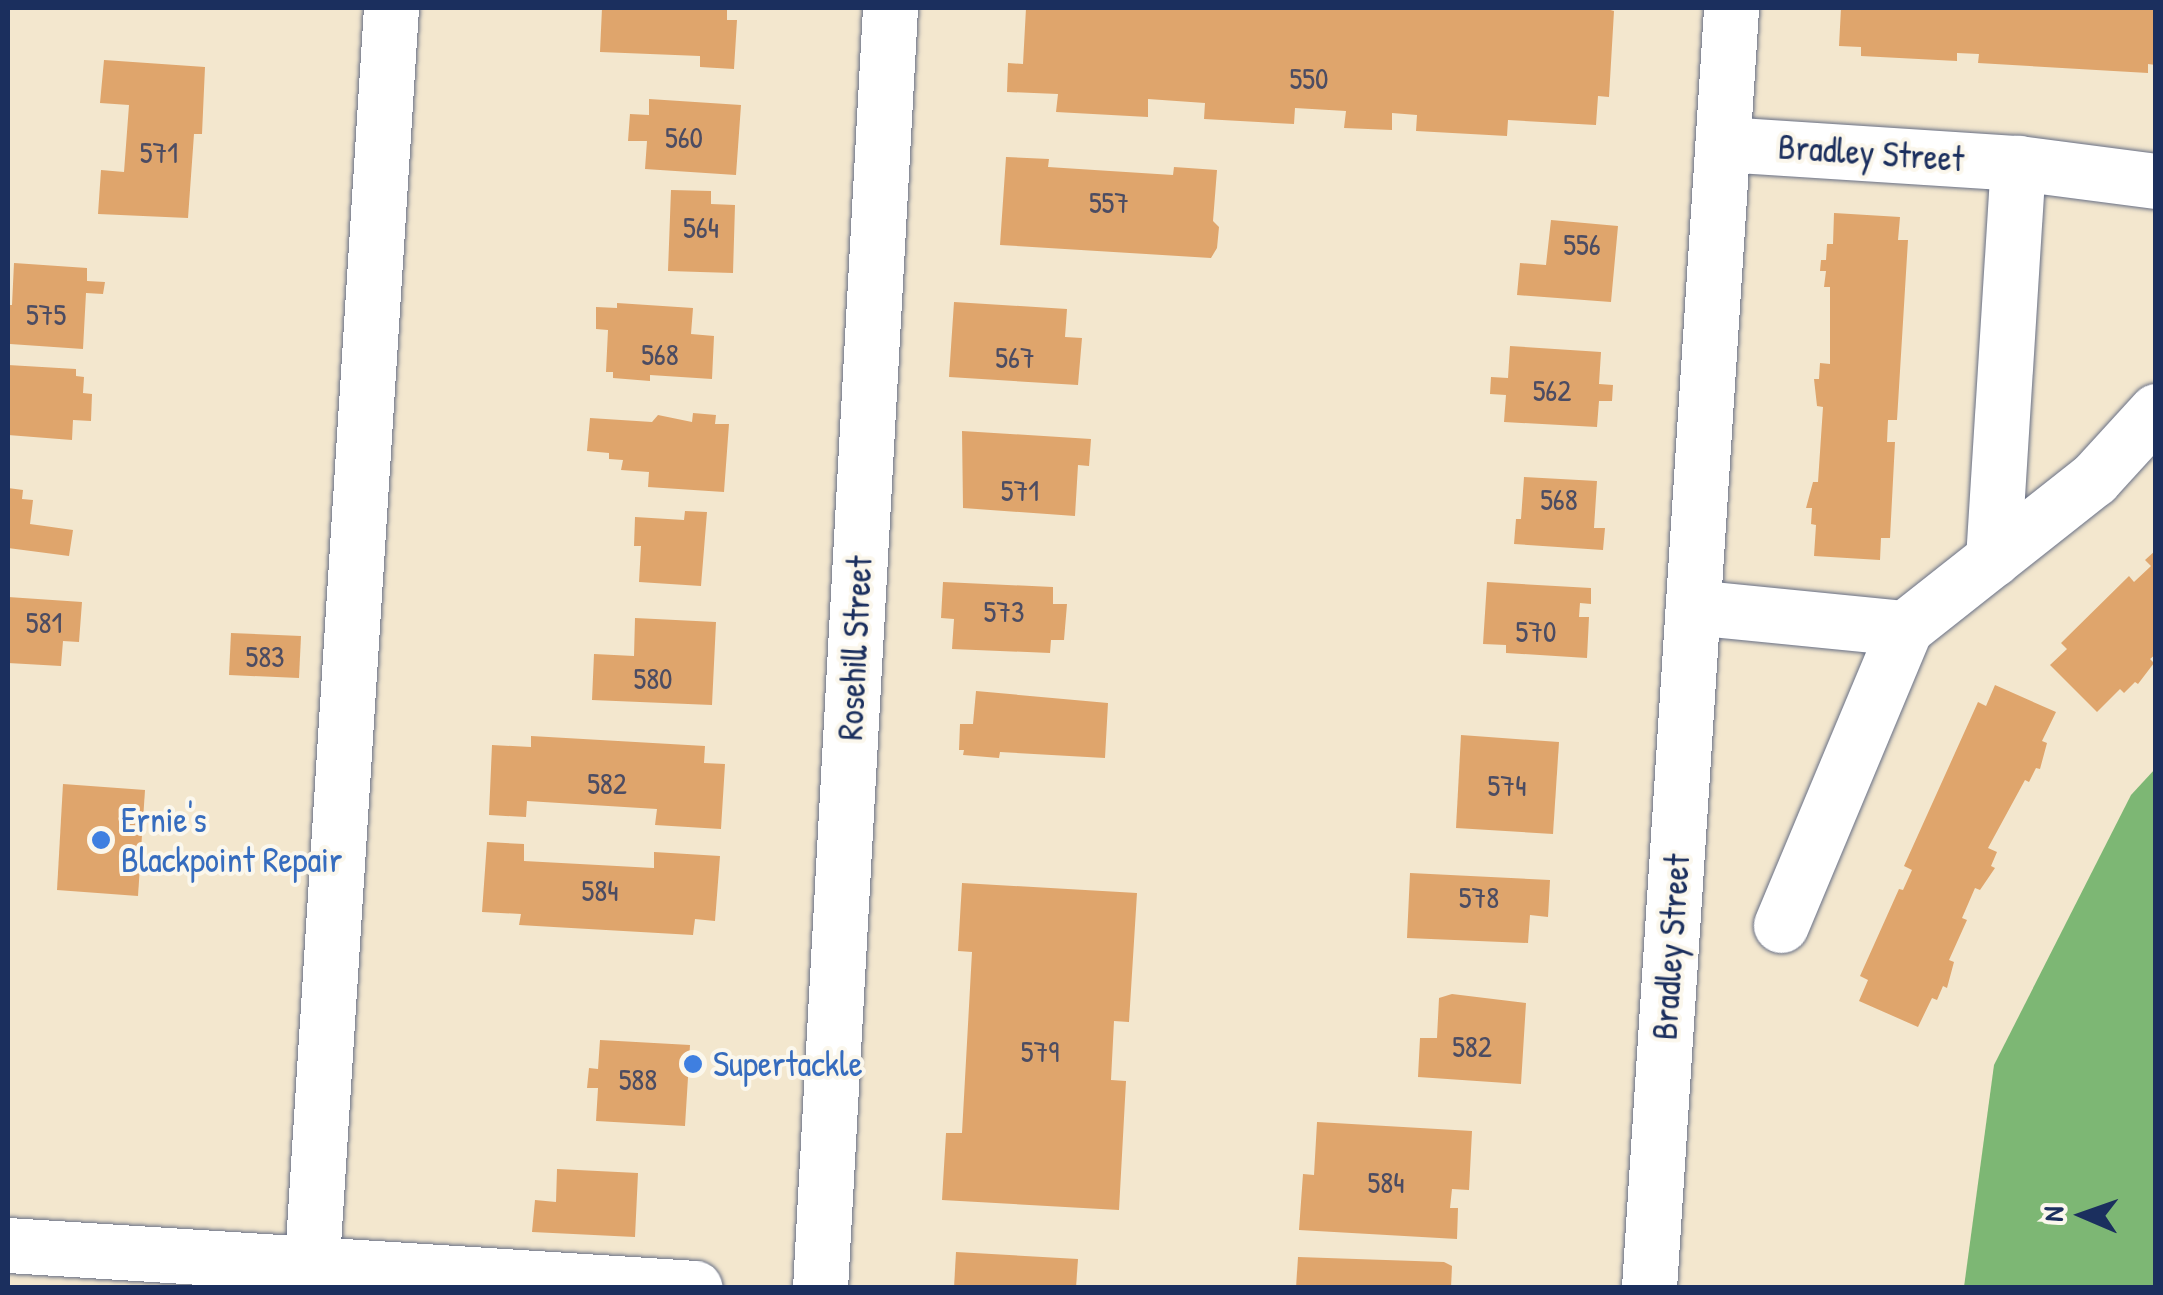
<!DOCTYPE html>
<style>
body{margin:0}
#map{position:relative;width:2163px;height:1295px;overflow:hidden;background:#f3e7ce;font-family:"Patrick Hand",sans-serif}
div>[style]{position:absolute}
.forest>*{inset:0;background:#7db774}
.building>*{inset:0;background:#dfa56c}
.roads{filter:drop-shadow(0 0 2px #676f85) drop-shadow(0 0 2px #676f85)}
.minor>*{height:55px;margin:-27.5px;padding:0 27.5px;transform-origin:27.5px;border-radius:27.5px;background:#fff}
.dots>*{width:28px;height:28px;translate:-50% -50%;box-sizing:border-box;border:5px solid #fbf7ec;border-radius:50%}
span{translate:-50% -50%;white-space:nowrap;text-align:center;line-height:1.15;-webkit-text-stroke:8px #fbf7ec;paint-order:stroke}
.number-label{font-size:30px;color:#4c4c62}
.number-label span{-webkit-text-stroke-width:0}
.street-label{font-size:35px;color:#1b2f5e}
.shop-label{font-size:35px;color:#366cbe}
.left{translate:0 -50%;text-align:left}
.frame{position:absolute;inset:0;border:10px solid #1b2f5e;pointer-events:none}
.north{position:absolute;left:2033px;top:1165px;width:100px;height:100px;-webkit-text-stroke:8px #fbf7ec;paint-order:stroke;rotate:272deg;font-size:28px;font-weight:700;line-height:40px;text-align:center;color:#1b2f5e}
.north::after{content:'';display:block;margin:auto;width:35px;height:45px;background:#1b2f5e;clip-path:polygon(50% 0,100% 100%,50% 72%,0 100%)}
</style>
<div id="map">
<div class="forest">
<div style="clip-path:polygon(2155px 769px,2155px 1287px,1964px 1287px,1994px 1065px,2131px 795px)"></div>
</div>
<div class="building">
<div style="clip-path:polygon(602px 8px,727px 8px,727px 20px,737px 20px,734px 69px,700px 67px,700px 56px,600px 52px)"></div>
<div style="clip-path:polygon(1026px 8px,1603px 8px,1614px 11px,1609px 97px,1598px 96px,1596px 125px,1508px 120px,1507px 136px,1416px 131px,1417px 115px,1392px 113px,1392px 130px,1344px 128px,1346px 111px,1295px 108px,1294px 124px,1204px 119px,1205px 103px,1148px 99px,1148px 117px,1056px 112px,1058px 94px,1007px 92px,1008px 63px,1023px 64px)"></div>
<div style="clip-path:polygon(1841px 8px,2156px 8px,2156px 65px,2148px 64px,2148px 73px,1978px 63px,1979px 54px,1957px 53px,1957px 61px,1861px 56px,1861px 47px,1839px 46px)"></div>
<div style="clip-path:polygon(104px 60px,205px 67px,202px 134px,194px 134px,188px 218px,98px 214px,101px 170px,124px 172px,129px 105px,100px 103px)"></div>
<div style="clip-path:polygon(649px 99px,741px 105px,736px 175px,645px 169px,647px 141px,628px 141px,630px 114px,649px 115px)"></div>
<div style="clip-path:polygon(1006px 157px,1049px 159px,1048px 167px,1110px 171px,1173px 175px,1174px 167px,1217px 170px,1213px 221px,1219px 227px,1217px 248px,1211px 258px,1000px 245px)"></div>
<div style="clip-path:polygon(671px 190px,711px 191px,711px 204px,735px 205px,733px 273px,668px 271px)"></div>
<div style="clip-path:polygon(1834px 213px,1900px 217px,1898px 240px,1908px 240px,1897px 420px,1888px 420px,1887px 442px,1895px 442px,1890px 538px,1881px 538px,1880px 560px,1814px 556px,1816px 525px,1811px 524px,1812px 508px,1806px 508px,1813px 482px,1818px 482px,1823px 407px,1817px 406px,1814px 379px,1819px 379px,1820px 363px,1830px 364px,1830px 287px,1824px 287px,1826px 271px,1820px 271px,1821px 260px,1826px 260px,1827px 244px,1833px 244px)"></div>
<div style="clip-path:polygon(1551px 220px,1618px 226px,1611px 302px,1517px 295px,1520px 263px,1546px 265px)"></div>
<div style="clip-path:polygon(14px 263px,87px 268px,87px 281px,105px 282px,103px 294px,86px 293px,83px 349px,10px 344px,8px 305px,12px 305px)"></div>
<div style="clip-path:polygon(954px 302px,1067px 309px,1065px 337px,1082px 338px,1078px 385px,949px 377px)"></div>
<div style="clip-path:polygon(617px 303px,693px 308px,691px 334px,714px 336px,712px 379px,650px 375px,650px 381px,613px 378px,613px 372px,606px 372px,608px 330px,596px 329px,596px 307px,617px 308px)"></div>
<div style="clip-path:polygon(1510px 346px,1601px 352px,1599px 384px,1613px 385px,1612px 401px,1599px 401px,1597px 427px,1504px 422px,1506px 395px,1490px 394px,1491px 377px,1508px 378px)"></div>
<div style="clip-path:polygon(8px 365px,76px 369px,76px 376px,84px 377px,83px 393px,92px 394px,91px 421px,73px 420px,72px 440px,8px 435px)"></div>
<div style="clip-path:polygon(693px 413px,716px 415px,715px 424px,729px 424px,724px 492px,648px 487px,649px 472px,621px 470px,623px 460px,609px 459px,609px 453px,587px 451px,590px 418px,652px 422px,658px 415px,692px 422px)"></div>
<div style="clip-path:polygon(962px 431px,1091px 439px,1089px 466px,1078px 465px,1075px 516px,963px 508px)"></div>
<div style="clip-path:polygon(1524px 477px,1597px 481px,1594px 528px,1605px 528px,1603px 550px,1514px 544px,1516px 519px,1521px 519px)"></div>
<div style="clip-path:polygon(8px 488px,23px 490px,22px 499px,33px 500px,30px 524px,73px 530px,69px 556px,8px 548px)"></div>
<div style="clip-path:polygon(685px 511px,707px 512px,701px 586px,639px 582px,641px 546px,634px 546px,635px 517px,684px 520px)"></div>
<div style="clip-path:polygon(2156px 550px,2156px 654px,2150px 659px,2154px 663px,2138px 684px,2135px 682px,2124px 693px,2120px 689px,2097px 712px,2050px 665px,2067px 649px,2061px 643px,2129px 576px,2134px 582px,2151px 566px,2145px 560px)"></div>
<div style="clip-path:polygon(943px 582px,1053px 587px,1053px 604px,1067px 604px,1064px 640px,1051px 640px,1050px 653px,952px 649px,954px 619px,941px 618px)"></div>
<div style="clip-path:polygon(1487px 582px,1591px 588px,1591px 604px,1580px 603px,1579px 617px,1589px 617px,1587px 658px,1506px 653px,1506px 645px,1483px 644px)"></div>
<div style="clip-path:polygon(8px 597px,82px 602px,79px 642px,63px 641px,61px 666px,8px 663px)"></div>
<div style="clip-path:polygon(635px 618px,716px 622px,712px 705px,592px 700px,594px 654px,634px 656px)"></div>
<div style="clip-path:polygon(231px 633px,301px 636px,299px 678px,229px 675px)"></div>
<div style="clip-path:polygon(1995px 685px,2056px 712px,2042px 741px,2047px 743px,2040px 769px,2036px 768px,2029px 782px,2025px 780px,1988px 848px,1997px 852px,1991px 866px,1995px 868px,1980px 890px,1975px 888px,1962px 918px,1967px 920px,1949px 960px,1954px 962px,1947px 988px,1943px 986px,1937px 1000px,1932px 998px,1918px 1027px,1859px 1001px,1868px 980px,1860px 976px,1899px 889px,1903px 890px,1912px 870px,1904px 866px,1978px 702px,1986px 706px)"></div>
<div style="clip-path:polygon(976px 691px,1108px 703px,1105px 758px,1000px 752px,999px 758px,963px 755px,964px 750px,959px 750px,960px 724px,973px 724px)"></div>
<div style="clip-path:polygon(1461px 735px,1559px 742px,1553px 834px,1456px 828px)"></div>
<div style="clip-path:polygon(531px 736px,705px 746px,704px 763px,725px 764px,721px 829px,655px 825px,657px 809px,527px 801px,526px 817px,489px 815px,492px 745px,531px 747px)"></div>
<div style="clip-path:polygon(63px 784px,145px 790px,138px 896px,57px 890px)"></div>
<div style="clip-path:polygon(487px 842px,524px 844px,524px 861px,654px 868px,654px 852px,720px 856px,715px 921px,695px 919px,693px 935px,519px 925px,521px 914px,482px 912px)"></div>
<div style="clip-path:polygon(1410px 873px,1550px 880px,1548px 917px,1530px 915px,1528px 943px,1407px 938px)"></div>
<div style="clip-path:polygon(962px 883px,1137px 893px,1129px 1022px,1114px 1021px,1111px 1080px,1126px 1081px,1119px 1210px,942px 1200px,946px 1133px,962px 1133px,972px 952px,958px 951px)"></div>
<div style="clip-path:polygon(1452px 994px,1526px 1003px,1521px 1084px,1418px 1077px,1420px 1038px,1437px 1038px,1439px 998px)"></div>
<div style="clip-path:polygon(600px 1040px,690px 1045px,685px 1126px,596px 1121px,598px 1088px,587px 1088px,589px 1068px,598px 1069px)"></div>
<div style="clip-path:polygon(1317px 1122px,1472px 1131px,1469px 1190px,1452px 1189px,1450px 1208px,1458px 1208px,1457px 1239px,1299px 1230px,1303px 1174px,1314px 1175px)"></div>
<div style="clip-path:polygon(557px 1169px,638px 1173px,635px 1237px,532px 1232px,535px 1200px,556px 1202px)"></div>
<div style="clip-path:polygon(956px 1252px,1078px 1259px,1076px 1288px,954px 1288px)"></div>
<div style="clip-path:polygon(1298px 1257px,1444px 1262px,1452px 1266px,1451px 1288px,1296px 1288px)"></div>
</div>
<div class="roads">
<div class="minor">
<div style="left:1723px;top:144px;width:296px;rotate:3.7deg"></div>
<div style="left:2018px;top:163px;width:139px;rotate:7.4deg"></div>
<div style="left:1993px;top:559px;width:397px;rotate:-86.4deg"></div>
<div style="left:1693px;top:607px;width:213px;rotate:5.7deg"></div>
<div style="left:1781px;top:925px;width:322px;rotate:-67.3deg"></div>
<div style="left:1905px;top:628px;width:241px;rotate:-38.3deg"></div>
<div style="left:2094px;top:479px;width:92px;rotate:-47.6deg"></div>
<div style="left:8px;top:1245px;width:688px;rotate:3.58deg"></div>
<div style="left:312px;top:1260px;width:1254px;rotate:-86.39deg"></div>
<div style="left:820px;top:1288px;width:1282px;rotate:-86.87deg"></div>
<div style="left:1649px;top:1288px;width:1283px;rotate:-86.33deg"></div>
</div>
</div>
<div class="dots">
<div style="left:101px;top:840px;background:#3f7fe0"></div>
<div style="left:693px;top:1064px;background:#3f7fe0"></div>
</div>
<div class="number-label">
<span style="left:1309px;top:78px">550</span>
<span style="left:684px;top:137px">560</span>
<span style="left:159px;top:152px">571</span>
<span style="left:1109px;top:202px">557</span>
<span style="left:701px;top:227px">564</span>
<span style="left:1582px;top:244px">556</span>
<span style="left:46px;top:314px">575</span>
<span style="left:660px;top:354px">568</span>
<span style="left:1015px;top:357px">567</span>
<span style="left:1552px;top:390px">562</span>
<span style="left:1020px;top:490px">571</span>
<span style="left:1559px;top:499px">568</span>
<span style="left:1004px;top:611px">573</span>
<span style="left:44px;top:622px">581</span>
<span style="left:1536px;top:631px">570</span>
<span style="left:265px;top:656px">583</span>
<span style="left:653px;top:678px">580</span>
<span style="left:607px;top:783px">582</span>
<span style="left:1507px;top:785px">574</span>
<span style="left:600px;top:890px">584</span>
<span style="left:1479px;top:897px">578</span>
<span style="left:1472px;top:1046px">582</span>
<span style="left:1040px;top:1051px">579</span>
<span style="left:638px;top:1079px">588</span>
<span style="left:1386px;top:1182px">584</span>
</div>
<div class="street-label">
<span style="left:1871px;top:153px;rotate:4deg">Bradley Street</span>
<span style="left:855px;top:648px;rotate:-87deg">Rosehill Street</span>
<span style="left:1671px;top:947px;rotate:-86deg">Bradley Street</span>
</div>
<div class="shop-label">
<span class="left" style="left:121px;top:840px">Ernie's<br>Blackpoint Repair</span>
<span class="left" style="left:713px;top:1064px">Supertackle</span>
</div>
<div class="frame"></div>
<div class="north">N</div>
</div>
